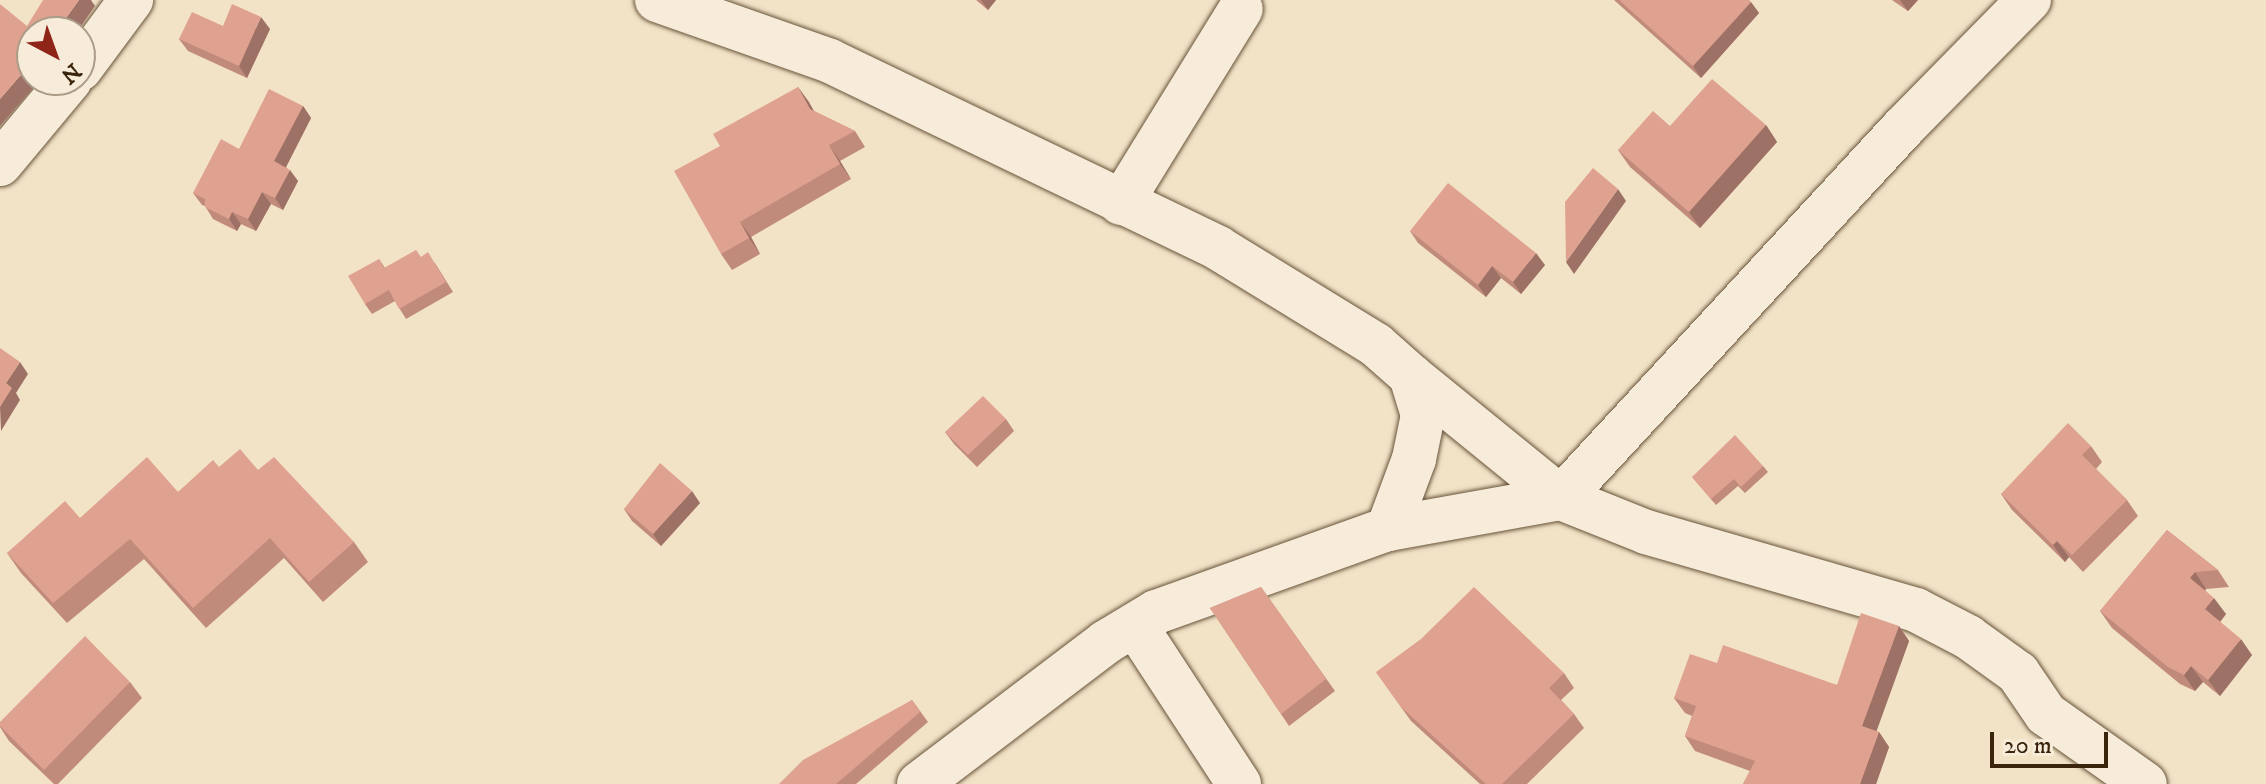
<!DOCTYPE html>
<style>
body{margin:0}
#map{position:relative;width:2266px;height:784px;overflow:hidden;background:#f2e2c6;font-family:"IM FELL DW Pica",serif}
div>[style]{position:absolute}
.roads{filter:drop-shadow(0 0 2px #68543a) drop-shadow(0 0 2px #68543a)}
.minor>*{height:44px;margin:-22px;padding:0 22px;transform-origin:22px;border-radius:22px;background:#f7ecda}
.wall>*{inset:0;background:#c18b7c}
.shaded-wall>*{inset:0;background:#9d7165}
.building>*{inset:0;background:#e0a290}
span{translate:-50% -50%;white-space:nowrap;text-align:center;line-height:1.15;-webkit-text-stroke:7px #f7ecda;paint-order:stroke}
.north{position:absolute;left:16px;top:16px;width:80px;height:80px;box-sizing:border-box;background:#f7ecda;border:2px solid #ab9c87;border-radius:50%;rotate:139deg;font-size:22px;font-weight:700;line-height:32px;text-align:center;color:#3a240b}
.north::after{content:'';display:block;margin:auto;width:28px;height:36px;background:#8f2418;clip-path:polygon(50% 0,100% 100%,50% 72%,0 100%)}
.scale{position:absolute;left:1990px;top:732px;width:118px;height:36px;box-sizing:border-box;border:4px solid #3a240b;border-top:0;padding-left:10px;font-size:24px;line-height:28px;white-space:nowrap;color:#3a240b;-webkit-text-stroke:6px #f7ecda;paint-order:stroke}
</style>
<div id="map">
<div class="roads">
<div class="minor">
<div style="left:657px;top:0;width:183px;rotate:19.4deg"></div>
<div style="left:830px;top:61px;width:431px;rotate:25.7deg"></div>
<div style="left:1218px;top:248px;width:185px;rotate:31.5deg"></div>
<div style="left:1376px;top:345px;width:47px;rotate:41.5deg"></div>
<div style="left:1411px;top:376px;width:41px;rotate:72.9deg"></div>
<div style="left:1423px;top:415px;width:45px;rotate:101.6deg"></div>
<div style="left:1414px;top:459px;width:75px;rotate:110.4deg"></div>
<div style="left:80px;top:69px;width:86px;rotate:-53.5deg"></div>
<div style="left:0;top:164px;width:109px;rotate:-50.2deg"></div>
<div style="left:1121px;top:203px;width:228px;rotate:-58.3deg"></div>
<div style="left:1411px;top:376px;width:193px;rotate:39.1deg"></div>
<div style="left:1561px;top:498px;width:504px;rotate:-47.25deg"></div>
<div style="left:1903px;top:128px;width:180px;rotate:-45.5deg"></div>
<div style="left:1135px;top:625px;width:190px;rotate:56.8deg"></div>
<div style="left:919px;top:784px;width:235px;rotate:-37.2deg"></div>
<div style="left:1106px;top:642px;width:58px;rotate:-31deg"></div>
<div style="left:1156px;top:612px;width:246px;rotate:-19.7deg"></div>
<div style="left:1388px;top:529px;width:176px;rotate:-10.2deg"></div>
<div style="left:1561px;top:498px;width:92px;rotate:21.8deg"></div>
<div style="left:1646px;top:532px;width:281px;rotate:16.1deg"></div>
<div style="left:1916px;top:610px;width:59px;rotate:27.4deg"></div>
<div style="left:1968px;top:637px;width:62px;rotate:35.8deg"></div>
<div style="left:2018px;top:673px;width:50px;rotate:55.7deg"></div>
<div style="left:2046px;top:714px;width:121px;rotate:35.3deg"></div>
</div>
</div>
<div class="wall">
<div style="clip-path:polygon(976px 0,996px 0,988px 10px)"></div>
<div style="clip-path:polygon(1614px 0,1749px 0,1759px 13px,1701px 78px)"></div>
<div style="clip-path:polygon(1892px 0,1918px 0,1908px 11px)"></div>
<div style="clip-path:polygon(223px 26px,270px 29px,247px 78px,188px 51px,179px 39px)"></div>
<div style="clip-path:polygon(798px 87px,814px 111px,855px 131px,865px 147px,840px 161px,851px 179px,751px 237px,760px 254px,732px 270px,721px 254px,720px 146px)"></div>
<div style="clip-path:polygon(303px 106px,311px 118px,286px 167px,298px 181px,283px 210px,271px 204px,256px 231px,241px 224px,237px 231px,213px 219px,205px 206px,202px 205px,193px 193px,239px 149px)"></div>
<div style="clip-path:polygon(1766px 125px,1777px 142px,1700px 228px,1630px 167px,1618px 150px)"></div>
<div style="clip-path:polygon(1410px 231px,1545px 265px,1521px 294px,1501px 278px,1486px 297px,1418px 243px)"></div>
<div style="clip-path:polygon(421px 257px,435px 263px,453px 292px,406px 319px,395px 301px,372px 314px,365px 304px,379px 259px,385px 268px)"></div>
<div style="clip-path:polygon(1006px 419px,1014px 431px,977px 467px,954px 444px,945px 432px)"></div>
<div style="clip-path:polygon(2091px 446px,2102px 462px,2096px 469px,2127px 500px,2138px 516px,2083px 572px,2069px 557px,2065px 562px,2012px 510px,2001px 494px)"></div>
<div style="clip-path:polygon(1763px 466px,1768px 472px,1745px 493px,1738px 486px,1716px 505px,1692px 477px)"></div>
<div style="clip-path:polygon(219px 467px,258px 470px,354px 542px,368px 562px,323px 602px,284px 558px,206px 628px,144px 559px,67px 623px,21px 573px,7px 553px,80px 518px,178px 492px)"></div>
<div style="clip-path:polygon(700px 503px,661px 546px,632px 521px,624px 509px)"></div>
<div style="clip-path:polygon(2167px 530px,2218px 570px,2229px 587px,2206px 589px,2205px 590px,2226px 614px,2220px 622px,2252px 655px,2220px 696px,2203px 682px,2195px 691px,2180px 684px,2112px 628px,2100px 611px)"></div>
<div style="clip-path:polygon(1261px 587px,1335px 691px,1289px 726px,1210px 608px)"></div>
<div style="clip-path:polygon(1899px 626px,1909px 641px,1876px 731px,1879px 732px,1889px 747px,1876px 784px,1743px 784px,1750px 771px,1695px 751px,1685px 736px,1692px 716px,1685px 713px,1674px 698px,1717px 663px,1837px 685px)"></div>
<div style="clip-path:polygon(1376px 672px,1564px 673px,1574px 688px,1561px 700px,1574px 714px,1584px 728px,1527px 784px,1480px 784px,1411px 721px)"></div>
<div style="clip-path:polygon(130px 682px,142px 698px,58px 784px,54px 784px,9px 741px,0 727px,0 722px)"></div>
<div style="clip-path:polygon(912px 700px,928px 722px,856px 784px,779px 784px)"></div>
</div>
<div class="shaded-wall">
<div style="clip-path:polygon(79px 0,91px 0,95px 6px,77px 32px,56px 32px)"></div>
<div style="clip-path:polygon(981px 0,996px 0,988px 10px)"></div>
<div style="clip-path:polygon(1900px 0,1918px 0,1908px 11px)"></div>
<div style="clip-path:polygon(1751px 2px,1759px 13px,1701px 78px,1693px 66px)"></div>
<div style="clip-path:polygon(261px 17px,270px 29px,247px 78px,239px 66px)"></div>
<div style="clip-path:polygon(32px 62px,32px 80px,40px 80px,0 126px,0 99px)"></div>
<div style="clip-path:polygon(798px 87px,809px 102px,821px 124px,810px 109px)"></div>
<div style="clip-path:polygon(303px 106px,311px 118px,283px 173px,274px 161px)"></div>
<div style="clip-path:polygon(1766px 125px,1777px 142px,1700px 228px,1689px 212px)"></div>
<div style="clip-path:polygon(829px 145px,840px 161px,851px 179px,840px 164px)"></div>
<div style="clip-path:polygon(290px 170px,298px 181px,283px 210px,275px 198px)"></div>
<div style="clip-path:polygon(1618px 189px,1626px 201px,1574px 274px,1566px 262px)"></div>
<div style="clip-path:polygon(262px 192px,271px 204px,256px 231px,248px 219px)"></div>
<div style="clip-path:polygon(232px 212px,241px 224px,237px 231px,229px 219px)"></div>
<div style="clip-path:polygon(740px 222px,751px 237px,760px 254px,749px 238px)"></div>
<div style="clip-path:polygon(1536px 253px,1545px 265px,1521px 294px,1513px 282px)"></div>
<div style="clip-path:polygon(1492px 266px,1501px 278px,1486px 297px,1478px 285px)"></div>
<div style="clip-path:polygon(20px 362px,28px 374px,16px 393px,20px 400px,1px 431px,0 407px,6px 383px)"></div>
<div style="clip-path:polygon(692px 491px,700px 503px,661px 546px,653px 534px)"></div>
<div style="clip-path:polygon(2057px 541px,2069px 557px,2065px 562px,2053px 545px)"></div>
<div style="clip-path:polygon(2195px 572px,2206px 589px,2202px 594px,2190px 578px)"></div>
<div style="clip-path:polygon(2214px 598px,2226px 614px,2217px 626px,2205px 609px)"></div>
<div style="clip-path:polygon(1899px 626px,1909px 641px,1873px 741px,1862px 726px)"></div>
<div style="clip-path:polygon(2241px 639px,2252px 655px,2220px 696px,2208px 680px)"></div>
<div style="clip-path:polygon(2191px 666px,2203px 682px,2195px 691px,2184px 675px)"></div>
<div style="clip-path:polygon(1879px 732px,1889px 747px,1876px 784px,1860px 784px)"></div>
</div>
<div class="building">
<div style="clip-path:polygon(43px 0,79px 0,56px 32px,32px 32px,32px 62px,0 99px,0 4px,27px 26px)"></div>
<div style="clip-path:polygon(1619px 0,1749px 0,1751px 2px,1693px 66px)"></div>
<div style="clip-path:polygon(232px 4px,261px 17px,239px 66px,179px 39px,192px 12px,223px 26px)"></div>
<div style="clip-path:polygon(1712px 79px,1766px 125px,1689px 212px,1618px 150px,1653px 111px,1670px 126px)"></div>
<div style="clip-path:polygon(798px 87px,810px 109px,855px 131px,829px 145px,840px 164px,740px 222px,749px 238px,721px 254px,674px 171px,720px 146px,713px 134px)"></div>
<div style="clip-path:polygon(269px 89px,303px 106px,274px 161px,290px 170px,275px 198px,262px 192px,248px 219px,232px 212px,229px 219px,205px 207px,205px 199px,193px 193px,221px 139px,239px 149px)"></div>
<div style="clip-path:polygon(1593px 168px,1618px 189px,1566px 262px,1565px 202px)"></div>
<div style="clip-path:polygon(1448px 183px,1536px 253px,1513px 282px,1492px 266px,1478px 285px,1410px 231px)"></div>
<div style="clip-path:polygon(416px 250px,421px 257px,428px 252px,446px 282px,399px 309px,389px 290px,365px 304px,348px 276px,379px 259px,384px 268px)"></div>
<div style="clip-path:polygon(0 348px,20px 362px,6px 383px,12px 388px,0 407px)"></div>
<div style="clip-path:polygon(983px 396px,1006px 419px,968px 455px,945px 432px)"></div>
<div style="clip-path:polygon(2068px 423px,2091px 446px,2082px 455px,2127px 500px,2072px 555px,2057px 541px,2053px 545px,2001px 494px)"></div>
<div style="clip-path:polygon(1735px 435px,1763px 466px,1741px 487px,1734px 479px,1711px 499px,1692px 477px)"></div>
<div style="clip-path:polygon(240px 449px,258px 470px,274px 457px,354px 542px,309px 582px,270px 538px,193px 608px,130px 539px,53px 603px,7px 553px,65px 501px,80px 518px,147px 457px,178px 492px,213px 460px,219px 467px)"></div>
<div style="clip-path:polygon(660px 463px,692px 491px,653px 534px,624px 509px)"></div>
<div style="clip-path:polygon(2167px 530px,2218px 570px,2195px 572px,2190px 578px,2214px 598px,2205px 609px,2241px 639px,2208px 680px,2191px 666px,2184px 675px,2168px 667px,2100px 611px)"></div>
<div style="clip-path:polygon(1261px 587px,1326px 679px,1281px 714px,1210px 608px)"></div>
<div style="clip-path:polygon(1474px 587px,1564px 673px,1549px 688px,1574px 714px,1502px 784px,1486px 784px,1401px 707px,1376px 672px,1421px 639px)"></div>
<div style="clip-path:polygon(1861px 613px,1899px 626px,1862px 726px,1879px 732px,1860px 784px,1743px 784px,1755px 761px,1685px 736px,1696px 706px,1674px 698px,1690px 654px,1717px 663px,1723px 645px,1837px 685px)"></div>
<div style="clip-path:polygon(85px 636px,130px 682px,44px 770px,0 726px,0 722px)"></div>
<div style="clip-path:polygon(912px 700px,920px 712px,836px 784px,779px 784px,803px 760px)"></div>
</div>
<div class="north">N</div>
<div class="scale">20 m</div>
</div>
